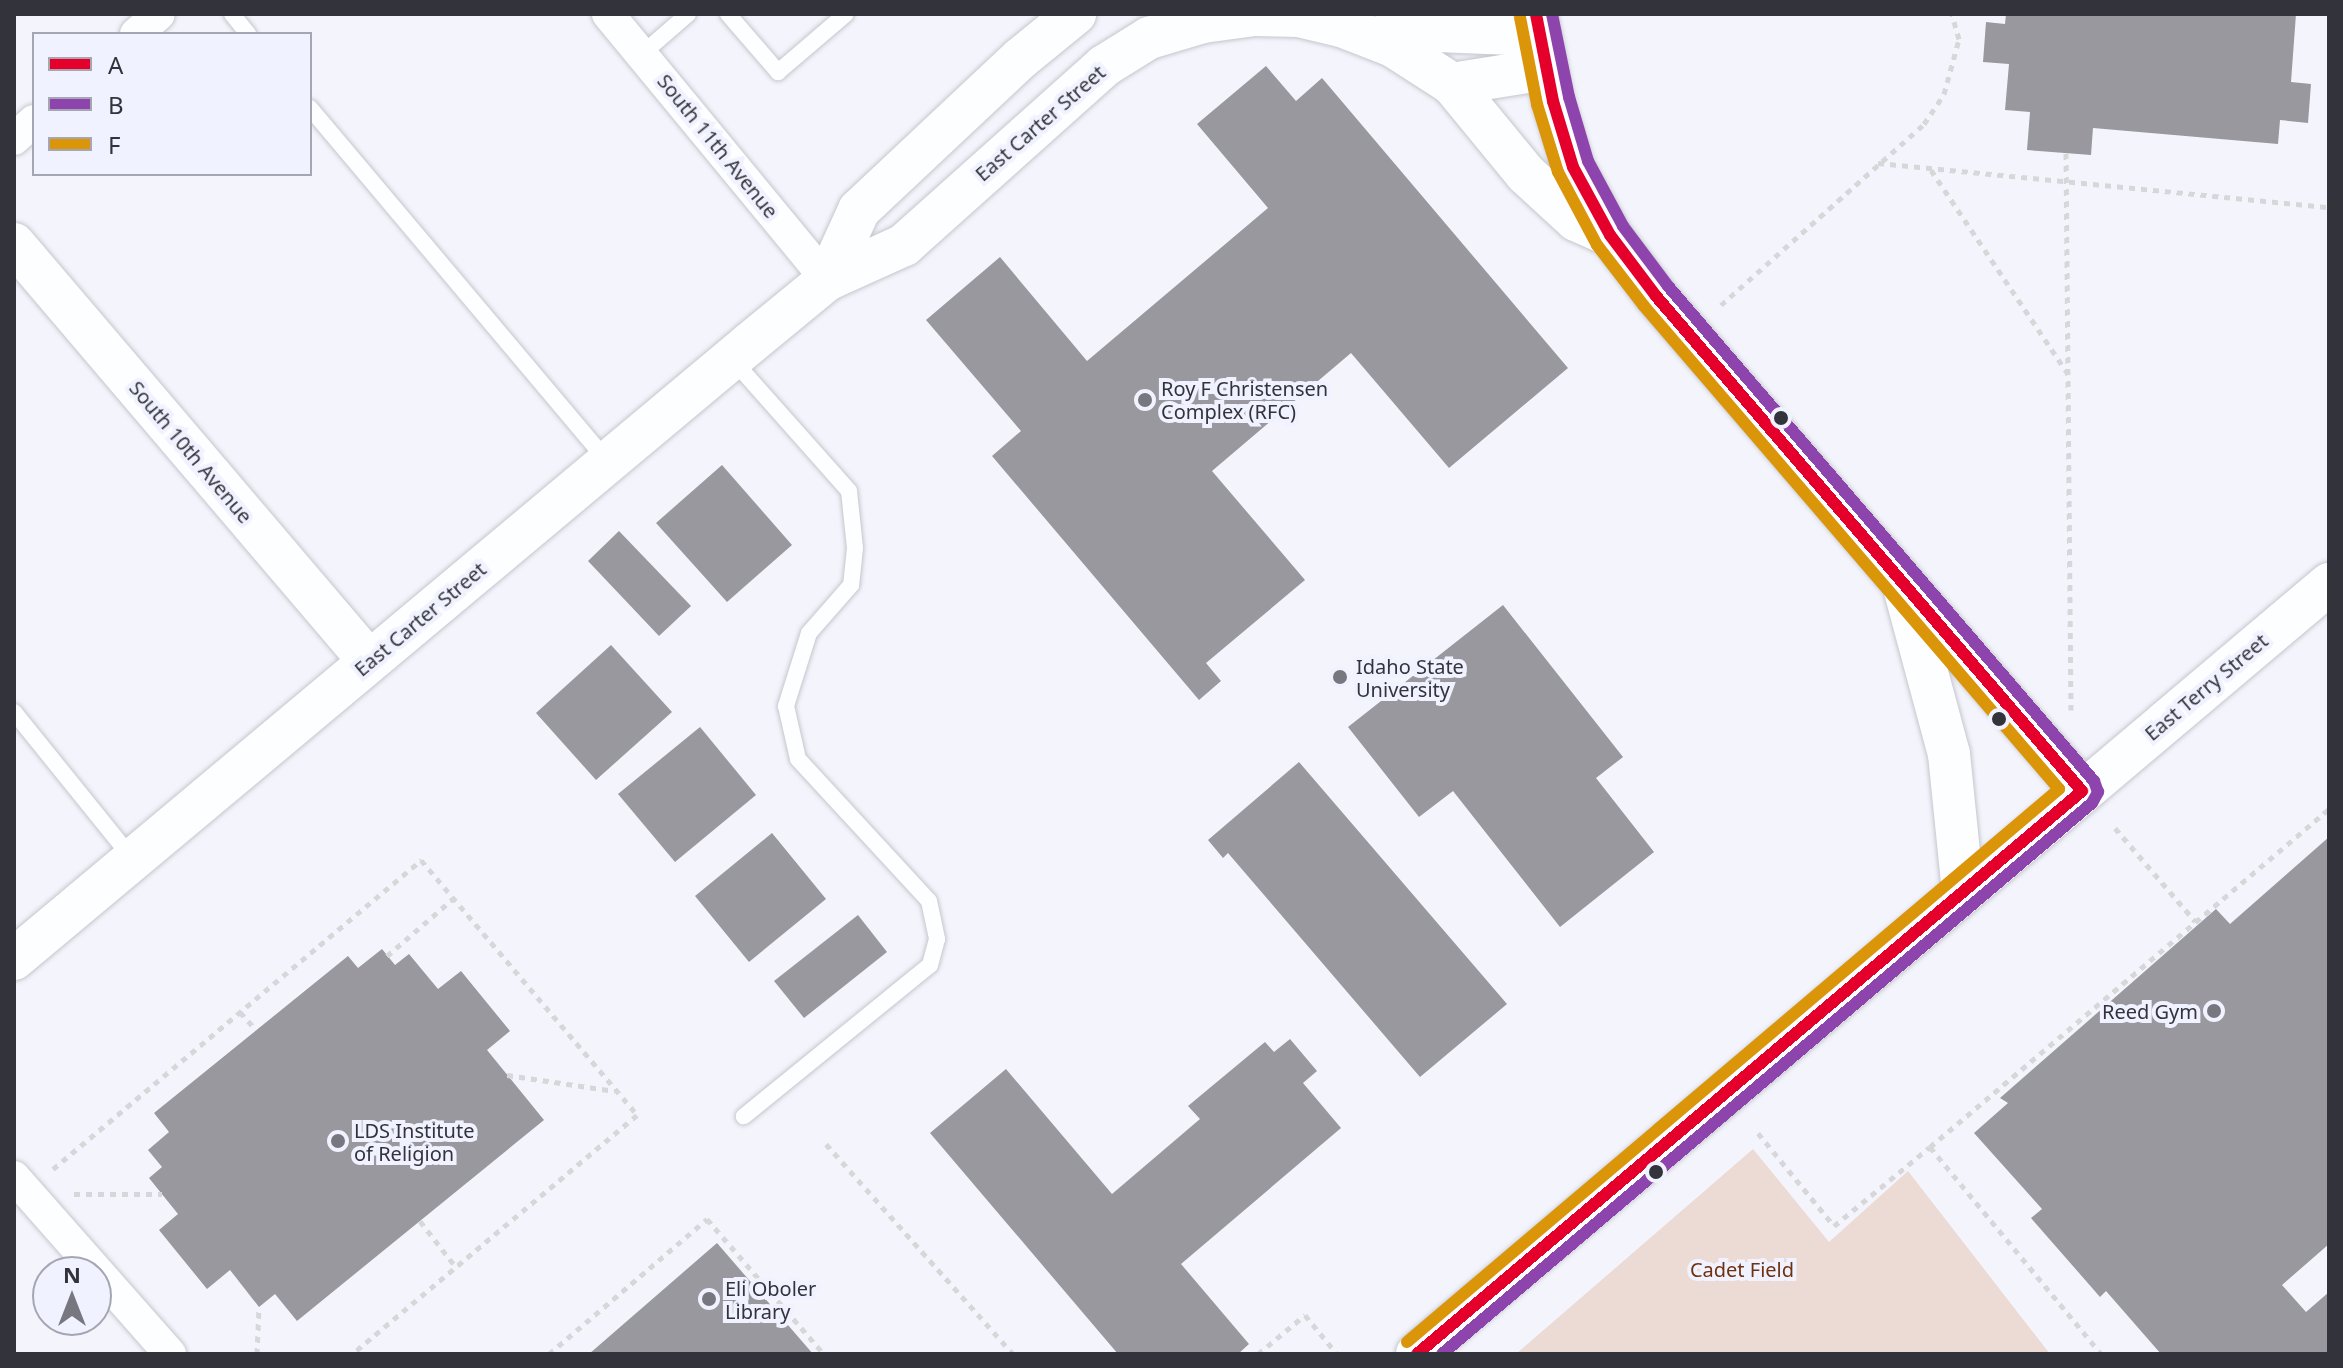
<!DOCTYPE html>
<style>
body{margin:0}
#map{position:relative;width:2343px;height:1368px;overflow:hidden;background:#f4f5fc;font-family:"Noto Sans",sans-serif}
div>[style]{position:absolute}
.green>*{inset:0;background:#ecdad4}
.building>*{inset:0;background:#98989e}
.path>*{height:5px;margin-top:-2.5px;transform-origin:0;background:repeating-linear-gradient(90deg,#d7d7da 0 6px,transparent 0 12px)}
.roads{filter:drop-shadow(0 0 2px #c5c6cd) drop-shadow(0 0 2px #c5c6cd)}
.service>*{height:16px;margin:-8px;padding:0 8px;transform-origin:8px;border-radius:8px;background:#fdfeff}
.minor>*{height:32px;margin:-16px;padding:0 16px;transform-origin:16px;border-radius:16px;background:#fdfeff}
.tertiary>*{height:42px;margin:-21px;padding:0 21px;transform-origin:21px;border-radius:21px;background:#fdfeff}
.bus-1>*{height:12px;margin:-6px;padding:0 6px;transform-origin:6px;border-radius:6px;background:#e4002b}
.bus-2>*{height:12px;margin:-6px;padding:0 6px;transform-origin:6px;border-radius:6px;background:#8e44ad}
.bus-3>*{height:12px;margin:-6px;padding:0 6px;transform-origin:6px;border-radius:6px;background:#da9509}
.dots>*{width:22px;height:22px;translate:-50% -50%;box-sizing:border-box;border:4px solid #f1f2ff;border-radius:50%}
span{translate:-50% -50%;white-space:nowrap;text-align:center;line-height:1.15;-webkit-text-stroke:8px #f1f2ff;paint-order:stroke}
.street-label{font-size:20px;color:#33343b}
.poi-label{font-size:20px;color:#33343b}
.left{translate:0 -50%;text-align:left}
.right{translate:-100% -50%;text-align:right}
.park-label{font-size:20px;color:#6f310e}
.frame{position:absolute;inset:0;border:16px solid #33343b;pointer-events:none}
.legend{position:absolute;left:32px;top:32px;width:280px;height:144px;box-sizing:border-box;background:#f1f2ff;border:2px solid #a5a6b1;margin:0;padding:10px 14px;list-style:none;font-size:24px;color:#33343b}
.legend li{display:flex;align-items:center;gap:16px;height:40px}
.legend b{width:40px;border:2px solid #a5a6b1}
.north{position:absolute;left:32px;top:1256px;width:80px;height:80px;box-sizing:border-box;background:#f1f2ff;border:2px solid #a5a6b1;border-radius:50%;rotate:0deg;font-size:22px;font-weight:700;line-height:32px;text-align:center;color:#33343b}
.north::after{content:'';display:block;margin:auto;width:28px;height:36px;background:#77787f;clip-path:polygon(50% 0,100% 100%,50% 72%,0 100%)}
</style>
<div id="map">
<div class="green">
<div style="clip-path:polygon(1753px 1149px,1829px 1242px,1908px 1171px,2050px 1354px,1516px 1354px)"></div>
</div>
<div class="building">
<div style="clip-path:polygon(2006px 14px,2296px 14px,2291px 82px,2311px 84px,2308px 123px,2280px 120px,2278px 144px,2093px 128px,2091px 155px,2027px 150px,2030px 112px,2005px 110px,2009px 64px,1983px 62px,1986px 22px,2005px 24px)"></div>
<div style="clip-path:polygon(1266px 66px,1296px 101px,1322px 78px,1568px 368px,1449px 468px,1351px 353px,1212px 471px,1305px 580px,1206px 663px,1221px 681px,1199px 700px,992px 456px,1021px 431px,926px 320px,1000px 257px,1087px 361px,1268px 208px,1197px 124px)"></div>
<div style="clip-path:polygon(722px 465px,792px 545px,727px 602px,656px 523px)"></div>
<div style="clip-path:polygon(619px 531px,691px 606px,659px 636px,588px 561px)"></div>
<div style="clip-path:polygon(1503px 605px,1623px 757px,1596px 778px,1654px 852px,1560px 927px,1453px 791px,1419px 817px,1348px 727px)"></div>
<div style="clip-path:polygon(611px 645px,672px 712px,596px 780px,536px 713px)"></div>
<div style="clip-path:polygon(700px 727px,756px 795px,675px 862px,618px 794px)"></div>
<div style="clip-path:polygon(1299px 762px,1507px 1004px,1420px 1077px,1228px 853px,1223px 858px,1208px 840px)"></div>
<div style="clip-path:polygon(772px 833px,826px 899px,749px 962px,695px 896px)"></div>
<div style="clip-path:polygon(2329px 837px,2329px 1244px,2282px 1285px,2306px 1312px,2329px 1292px,2329px 1354px,2161px 1354px,2106px 1291px,2100px 1297px,2031px 1218px,2042px 1209px,1974px 1133px,2008px 1103px,2000px 1098px,2216px 909px,2230px 924px)"></div>
<div style="clip-path:polygon(858px 915px,887px 952px,804px 1018px,774px 981px)"></div>
<div style="clip-path:polygon(382px 949px,395px 965px,409px 954px,438px 989px,461px 971px,510px 1031px,487px 1050px,544px 1120px,297px 1321px,275px 1294px,259px 1307px,230px 1270px,207px 1289px,159px 1230px,178px 1214px,149px 1178px,162px 1167px,148px 1150px,169px 1132px,154px 1113px,348px 956px,358px 968px)"></div>
<div style="clip-path:polygon(1290px 1039px,1317px 1071px,1303px 1083px,1341px 1128px,1181px 1264px,1249px 1344px,1238px 1354px,1118px 1354px,930px 1133px,1006px 1069px,1112px 1194px,1200px 1119px,1188px 1106px,1265px 1042px,1274px 1052px)"></div>
<div style="clip-path:polygon(717px 1243px,813px 1354px,589px 1354px)"></div>
</div>
<div class="path">
<div style="left:2066px;top:153px;width:557px;rotate:89.49deg"></div>
<div style="left:1878px;top:163px;width:453px;rotate:5.6deg"></div>
<div style="left:1931px;top:170px;width:246px;rotate:56.1deg"></div>
<div style="left:1721px;top:305px;width:272px;rotate:-41.7deg"></div>
<div style="left:1924px;top:124px;width:36px;rotate:-56deg"></div>
<div style="left:1944px;top:94px;width:57px;rotate:-74.7deg"></div>
<div style="left:1959px;top:39px;width:26px;rotate:-106deg"></div>
<div style="left:2115px;top:828px;width:123px;rotate:49.3deg"></div>
<div style="left:387px;top:956px;width:89px;rotate:-40.9deg"></div>
<div style="left:240px;top:1012px;width:24px;rotate:48deg"></div>
<div style="left:507px;top:1075px;width:109px;rotate:8.4deg"></div>
<div style="left:1758px;top:1133px;width:120px;rotate:50.7deg"></div>
<div style="left:1834px;top:1226px;width:124px;rotate:-39.5deg"></div>
<div style="left:1930px;top:1147px;width:268px;rotate:50.4deg"></div>
<div style="left:826px;top:1144px;width:281px;rotate:48.3deg"></div>
<div style="left:1930px;top:1147px;width:523px;rotate:-40.27deg"></div>
<div style="left:53px;top:1169px;width:481px;rotate:-40deg"></div>
<div style="left:421px;top:860px;width:334px;rotate:49.7deg"></div>
<div style="left:637px;top:1115px;width:372px;rotate:140deg"></div>
<div style="left:74px;top:1194px;width:88px"></div>
<div style="left:420px;top:1221px;width:58px;rotate:52deg"></div>
<div style="left:257px;top:1354px;width:47px;rotate:-87.6deg"></div>
<div style="left:549px;top:1354px;width:208px;rotate:-40.5deg"></div>
<div style="left:707px;top:1219px;width:179px;rotate:49.1deg"></div>
<div style="left:1258px;top:1354px;width:61px;rotate:-39.7deg"></div>
<div style="left:1305px;top:1315px;width:50px;rotate:50.6deg"></div>
</div>
<div class="roads">
<div class="service">
<div style="left:232px;top:14px;width:26px;rotate:51deg"></div>
<div style="left:728px;top:14px;width:77px;rotate:49.2deg"></div>
<div style="left:778px;top:72px;width:89px;rotate:-40.5deg"></div>
<div style="left:642px;top:54px;width:61px;rotate:-41deg"></div>
<div style="left:310px;top:108px;width:460px;rotate:49.9deg"></div>
<div style="left:731px;top:358px;width:178px;rotate:48.4deg"></div>
<div style="left:849px;top:491px;width:57px;rotate:84deg"></div>
<div style="left:855px;top:548px;width:37px;rotate:96deg"></div>
<div style="left:851px;top:585px;width:64px;rotate:131.2deg"></div>
<div style="left:809px;top:633px;width:77px;rotate:107.5deg"></div>
<div style="left:786px;top:706px;width:54px;rotate:77.2deg"></div>
<div style="left:798px;top:759px;width:193px;rotate:47.3deg"></div>
<div style="left:929px;top:901px;width:39px;rotate:78deg"></div>
<div style="left:937px;top:939px;width:27px;rotate:105deg"></div>
<div style="left:930px;top:965px;width:240px;rotate:140.9deg"></div>
<div style="left:14px;top:712px;width:188px;rotate:51.1deg"></div>
</div>
<div class="minor">
<div style="left:608px;top:14px;width:345px;rotate:50.5deg"></div>
<div style="left:136px;top:34px;width:30px;rotate:-41deg"></div>
<div style="left:14px;top:139px;width:27px;rotate:-42deg"></div>
<div style="left:14px;top:1177px;width:236px;rotate:48.6deg"></div>
</div>
<div class="tertiary">
<div style="left:1396px;top:14px;width:22px;rotate:47deg"></div>
<div style="left:1411px;top:30px;width:127px;rotate:2.3deg"></div>
<div style="left:1536px;top:14px;width:89px;rotate:78.9deg"></div>
<div style="left:1553px;top:101px;width:69px;rotate:73.1deg"></div>
<div style="left:1573px;top:167px;width:77px;rotate:61.4deg"></div>
<div style="left:1610px;top:235px;width:76px;rotate:53deg"></div>
<div style="left:1656px;top:296px;width:653px;rotate:49.28deg"></div>
<div style="left:1452px;top:84px;width:95px;rotate:-9.1deg"></div>
<div style="left:14px;top:244px;width:548px;rotate:49.59deg"></div>
<div style="left:827px;top:280px;width:77px;rotate:-65.4deg"></div>
<div style="left:859px;top:210px;width:222px;rotate:-43.2deg"></div>
<div style="left:1021px;top:58px;width:70px;rotate:-39.2deg"></div>
<div style="left:1905px;top:591px;width:169px;rotate:74.9deg"></div>
<div style="left:1949px;top:754px;width:139px;rotate:84.2deg"></div>
<div style="left:14px;top:959px;width:958px;rotate:-39.92deg"></div>
<div style="left:749px;top:344px;width:101px;rotate:-39.4deg"></div>
<div style="left:827px;top:280px;width:85px;rotate:-24.4deg"></div>
<div style="left:904px;top:245px;width:268px;rotate:-41.8deg"></div>
<div style="left:1104px;top:66px;width:53px;rotate:-31.9deg"></div>
<div style="left:1149px;top:38px;width:56px;rotate:-16.5deg"></div>
<div style="left:1203px;top:22px;width:52px;rotate:-7.7deg"></div>
<div style="left:1255px;top:15px;width:44px;rotate:1.3deg"></div>
<div style="left:1299px;top:16px;width:43px;rotate:13.4deg"></div>
<div style="left:1341px;top:26px;width:56px;rotate:21deg"></div>
<div style="left:1393px;top:46px;width:70px;rotate:32.8deg"></div>
<div style="left:1452px;top:84px;width:117px;rotate:50.6deg"></div>
<div style="left:1526px;top:174px;width:68px;rotate:42.6deg"></div>
<div style="left:1576px;top:220px;width:37px;rotate:24deg"></div>
<div style="left:1417px;top:1354px;width:1194px;rotate:-40.17deg"></div>
</div>
</div>
<div class="bus-1">
<div style="left:1417px;top:1354px;width:871px;rotate:-40.25deg"></div>
<div style="left:2082px;top:791px;width:653px;rotate:-130.72deg"></div>
<div style="left:1656px;top:296px;width:76px;rotate:-127deg"></div>
<div style="left:1610px;top:235px;width:77px;rotate:-118.6deg"></div>
<div style="left:1573px;top:167px;width:69px;rotate:-106.9deg"></div>
<div style="left:1553px;top:101px;width:89px;rotate:-101.1deg"></div>
</div>
<div class="bus-2">
<div style="left:1442px;top:1354px;width:852px;rotate:-40.29deg"></div>
<div style="left:2092px;top:803px;width:13px;rotate:-61deg"></div>
<div style="left:2098px;top:792px;width:12px;rotate:-110deg"></div>
<div style="left:2094px;top:781px;width:653px;rotate:-130.72deg"></div>
<div style="left:1668px;top:286px;width:75px;rotate:-126.9deg"></div>
<div style="left:1623px;top:226px;width:74px;rotate:-118.3deg"></div>
<div style="left:1588px;top:161px;width:67px;rotate:-106.5deg"></div>
<div style="left:1569px;top:97px;width:85px;rotate:-101.6deg"></div>
</div>
<div class="bus-3">
<div style="left:1407px;top:1342px;width:855px;rotate:-40.3deg"></div>
<div style="left:2059px;top:789px;width:637px;rotate:-130.67deg"></div>
<div style="left:1644px;top:306px;width:77px;rotate:-127.6deg"></div>
<div style="left:1597px;top:245px;width:83px;rotate:-118.1deg"></div>
<div style="left:1558px;top:172px;width:71px;rotate:-107.2deg"></div>
<div style="left:1537px;top:104px;width:89px;rotate:-101.1deg"></div>
</div>
<div class="dots">
<div style="left:1145px;top:400px;background:#77787f"></div>
<div style="left:1781px;top:418px;background:#33343b"></div>
<div style="left:1340px;top:677px;background:#77787f"></div>
<div style="left:1999px;top:719px;background:#33343b"></div>
<div style="left:2214px;top:1011px;background:#77787f"></div>
<div style="left:338px;top:1141px;background:#77787f"></div>
<div style="left:1656px;top:1172px;background:#33343b"></div>
<div style="left:709px;top:1299px;background:#77787f"></div>
</div>
<div class="street-label">
<span style="left:1040px;top:123px;rotate:-41deg">East Carter Street</span>
<span style="left:718px;top:146px;rotate:51deg">South 11th Avenue</span>
<span style="left:191px;top:452px;rotate:50deg">South 10th Avenue</span>
<span style="left:420px;top:619px;rotate:-40deg">East Carter Street</span>
<span style="left:2206px;top:687px;rotate:-40deg">East Terry Street</span>
</div>
<div class="poi-label">
<span class="left" style="left:1161px;top:400px">Roy F Christensen<br>Complex (RFC)</span>
<span class="left" style="left:1356px;top:678px">Idaho State<br>University</span>
<span class="right" style="left:2198px;top:1011px">Reed Gym</span>
<span class="left" style="left:354px;top:1142px">LDS Institute<br>of Religion</span>
<span class="left" style="left:725px;top:1300px">Eli Oboler<br>Library</span>
</div>
<div class="park-label">
<span style="left:1742px;top:1269px">Cadet Field</span>
</div>
<div class="frame"></div>
<ul class="legend">
<li><b style="height:10px;background:#e4002b"></b>A</li>
<li><b style="height:10px;background:#8e44ad"></b>B</li>
<li><b style="height:10px;background:#da9509"></b>F</li>
</ul>
<div class="north">N</div>
</div>
